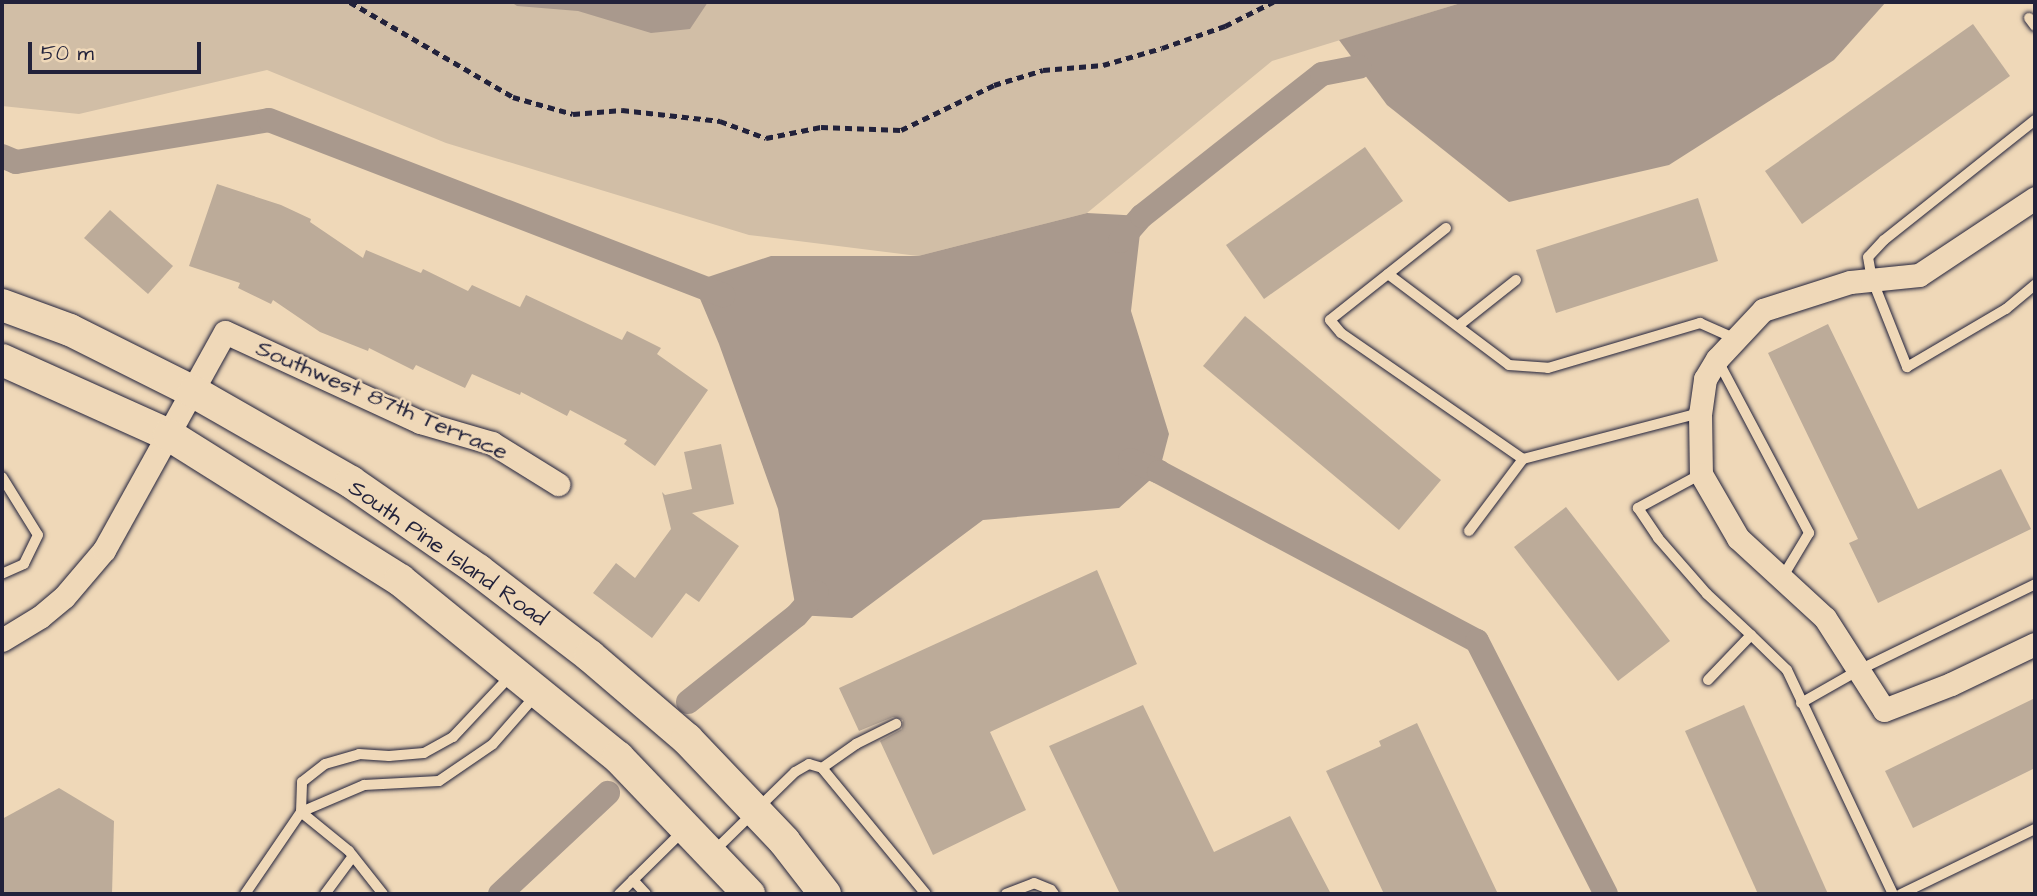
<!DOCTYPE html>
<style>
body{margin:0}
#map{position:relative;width:2037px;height:896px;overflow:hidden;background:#efd8b8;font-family:"Architects Daughter",sans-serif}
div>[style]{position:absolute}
.green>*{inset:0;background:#d1bea6}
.water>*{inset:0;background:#a9998d}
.canal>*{height:24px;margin:-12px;padding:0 12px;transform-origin:12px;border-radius:12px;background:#a9998d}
.building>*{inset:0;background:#bcab99}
.path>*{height:4.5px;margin-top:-2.25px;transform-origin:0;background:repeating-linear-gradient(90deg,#22223b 0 7px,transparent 0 12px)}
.roads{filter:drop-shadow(0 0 2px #22223b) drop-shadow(0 0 2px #22223b)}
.lane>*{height:10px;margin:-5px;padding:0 5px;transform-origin:5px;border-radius:5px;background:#efd8b8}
.street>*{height:23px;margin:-11.5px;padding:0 11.5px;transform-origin:11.5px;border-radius:11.5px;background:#efd8b8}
.secondary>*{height:32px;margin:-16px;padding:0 16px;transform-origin:16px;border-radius:16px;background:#efd8b8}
span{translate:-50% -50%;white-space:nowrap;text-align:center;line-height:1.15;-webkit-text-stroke:5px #efd8b8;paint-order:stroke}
.street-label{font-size:23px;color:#22223b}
.frame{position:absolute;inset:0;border:4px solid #22223b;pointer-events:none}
.scale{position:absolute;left:28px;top:42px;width:173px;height:32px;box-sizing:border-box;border:4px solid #22223b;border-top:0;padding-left:9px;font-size:21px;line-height:24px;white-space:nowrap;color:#22223b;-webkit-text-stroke:5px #efd8b8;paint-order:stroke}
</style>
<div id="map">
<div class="green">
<div style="clip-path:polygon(2px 2px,1464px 2px,1272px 61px,1087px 213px,918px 256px,749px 235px,446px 143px,267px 70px,79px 114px,2px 106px)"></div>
</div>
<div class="water">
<div style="clip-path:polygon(511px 2px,708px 2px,690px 29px,651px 33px,578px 11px,517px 6px)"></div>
<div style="clip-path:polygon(1464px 2px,1886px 2px,1834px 60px,1669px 165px,1509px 202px,1387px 105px,1339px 40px)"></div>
<div style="clip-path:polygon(1087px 213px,1142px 216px,1131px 311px,1169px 434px,1159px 472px,1119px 508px,983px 520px,852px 618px,797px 615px,778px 509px,719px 344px,693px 282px,771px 256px,918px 256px)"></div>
</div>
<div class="canal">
<div style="left:2px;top:156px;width:15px;rotate:23deg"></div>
<div style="left:16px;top:162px;width:256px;rotate:-9.4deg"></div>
<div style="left:269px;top:120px;width:487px;rotate:21.1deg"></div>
<div style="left:1120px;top:241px;width:33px;rotate:-49deg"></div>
<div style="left:1142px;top:216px;width:229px;rotate:-38.3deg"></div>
<div style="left:1322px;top:74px;width:38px;rotate:-11deg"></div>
<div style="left:1130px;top:460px;width:31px;rotate:22deg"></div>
<div style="left:1159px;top:472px;width:360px;rotate:28deg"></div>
<div style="left:1477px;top:641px;width:284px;rotate:63deg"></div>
<div style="left:688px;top:702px;width:139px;rotate:-38.6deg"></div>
<div style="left:797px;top:615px;width:30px;rotate:-49deg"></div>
<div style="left:500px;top:894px;width:148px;rotate:-43.1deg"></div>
</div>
<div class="building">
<div style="clip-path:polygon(1973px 24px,2010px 76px,1802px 224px,1765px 171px)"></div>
<div style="clip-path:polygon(1365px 147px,1403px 201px,1264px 299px,1226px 245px)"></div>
<div style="clip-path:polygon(217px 184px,281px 205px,311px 219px,310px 222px,363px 258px,366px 250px,421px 273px,423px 269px,468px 291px,472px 285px,520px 307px,526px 295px,622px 340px,627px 331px,661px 348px,657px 354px,708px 390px,655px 466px,624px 444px,627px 440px,570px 410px,567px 416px,521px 392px,520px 395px,472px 374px,465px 388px,416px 365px,413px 370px,369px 348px,368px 351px,320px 332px,273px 300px,271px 304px,238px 288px,240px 283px,189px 266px)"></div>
<div style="clip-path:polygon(1698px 198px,1718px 261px,1556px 313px,1536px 250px)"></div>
<div style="clip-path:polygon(110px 210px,173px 266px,148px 294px,84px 238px)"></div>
<div style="clip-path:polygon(1245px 316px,1441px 480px,1399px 530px,1203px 366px)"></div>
<div style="clip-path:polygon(1828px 324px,1918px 509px,2001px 469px,2031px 529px,1878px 603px,1849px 543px,1858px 539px,1768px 353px)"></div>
<div style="clip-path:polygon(721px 444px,734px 504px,692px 513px,739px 546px,699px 602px,686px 593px,652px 638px,593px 593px,616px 563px,635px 578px,671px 529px,662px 492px,665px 495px,692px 489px,684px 452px)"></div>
<div style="clip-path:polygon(1566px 507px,1670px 641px,1618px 681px,1514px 547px)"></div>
<div style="clip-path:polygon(1097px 570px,1137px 664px,990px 732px,1026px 810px,933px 855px,880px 741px,902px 729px,903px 720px,893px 717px,859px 731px,839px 688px)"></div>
<div style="clip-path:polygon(2035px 698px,2035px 768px,1913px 828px,1885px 771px)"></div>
<div style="clip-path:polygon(1143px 705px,1214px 852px,1290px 816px,1331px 894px,1120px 894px,1049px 746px)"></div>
<div style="clip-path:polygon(1744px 705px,1828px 894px,1758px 894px,1685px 731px)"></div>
<div style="clip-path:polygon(1417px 723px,1498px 894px,1384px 894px,1326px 771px,1381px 746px,1379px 741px)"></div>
<div style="clip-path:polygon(59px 788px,114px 821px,112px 894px,2px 894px,2px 819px)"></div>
</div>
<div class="path">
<div style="left:350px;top:2px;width:189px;rotate:30.2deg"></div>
<div style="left:513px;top:97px;width:62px;rotate:15.8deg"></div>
<div style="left:573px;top:114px;width:49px;rotate:-4.7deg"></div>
<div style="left:622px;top:110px;width:99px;rotate:6.4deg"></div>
<div style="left:720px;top:121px;width:49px;rotate:20.3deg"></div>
<div style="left:766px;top:138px;width:56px;rotate:-11.3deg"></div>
<div style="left:821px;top:127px;width:80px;rotate:2.1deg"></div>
<div style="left:901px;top:130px;width:103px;rotate:-25.8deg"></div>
<div style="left:994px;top:85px;width:51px;rotate:-17deg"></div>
<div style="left:1043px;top:70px;width:60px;rotate:-4.8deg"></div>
<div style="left:1103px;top:65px;width:61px;rotate:-16.1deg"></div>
<div style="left:1162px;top:48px;width:67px;rotate:-19.2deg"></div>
<div style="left:1225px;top:26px;width:54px;rotate:-26.6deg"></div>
</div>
<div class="roads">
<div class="lane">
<div style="left:2029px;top:18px;width:10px;rotate:53deg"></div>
<div style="left:2035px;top:120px;width:193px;rotate:141.5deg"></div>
<div style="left:1884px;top:240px;width:23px;rotate:133deg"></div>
<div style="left:1868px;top:257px;width:22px;rotate:80deg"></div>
<div style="left:1872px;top:279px;width:95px;rotate:68.3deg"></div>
<div style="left:1907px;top:367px;width:115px;rotate:-30.4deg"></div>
<div style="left:2006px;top:309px;width:38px;rotate:-40deg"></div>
<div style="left:1446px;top:228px;width:148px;rotate:141.6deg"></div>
<div style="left:1330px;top:320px;width:17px;rotate:50deg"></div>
<div style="left:1341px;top:333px;width:221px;rotate:34.7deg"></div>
<div style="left:1388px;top:274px;width:151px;rotate:36.9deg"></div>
<div style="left:1509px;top:365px;width:39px;rotate:4deg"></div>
<div style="left:1548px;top:368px;width:159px;rotate:-16.5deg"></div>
<div style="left:1700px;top:323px;width:39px;rotate:24deg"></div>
<div style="left:1458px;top:326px;width:74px;rotate:-38.4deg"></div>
<div style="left:1717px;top:359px;width:197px;rotate:62.1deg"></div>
<div style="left:1809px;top:533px;width:52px;rotate:121deg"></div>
<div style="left:1701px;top:474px;width:72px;rotate:151.6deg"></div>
<div style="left:1638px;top:508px;width:36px;rotate:56deg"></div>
<div style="left:1658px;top:538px;width:74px;rotate:48.8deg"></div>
<div style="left:1707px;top:594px;width:60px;rotate:43deg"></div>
<div style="left:2px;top:477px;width:68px;rotate:58.2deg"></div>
<div style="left:38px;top:535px;width:32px;rotate:116deg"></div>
<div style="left:24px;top:564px;width:24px;rotate:156deg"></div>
<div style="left:1469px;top:531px;width:90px;rotate:-53.1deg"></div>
<div style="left:1523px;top:459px;width:183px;rotate:-14.6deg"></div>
<div style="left:1708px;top:680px;width:62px;rotate:-46.3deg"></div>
<div style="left:1751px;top:635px;width:50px;rotate:44.2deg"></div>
<div style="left:1787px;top:670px;width:248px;rotate:64.7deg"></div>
<div style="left:1801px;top:703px;width:67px;rotate:-29.6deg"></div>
<div style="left:1859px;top:670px;width:196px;rotate:-26deg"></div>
<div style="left:822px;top:768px;width:42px;rotate:-35.2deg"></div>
<div style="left:856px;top:744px;width:45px;rotate:-26.6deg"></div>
<div style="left:301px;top:812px;width:30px;rotate:-88deg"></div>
<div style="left:302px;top:782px;width:29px;rotate:-38deg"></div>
<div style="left:325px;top:764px;width:35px;rotate:-16deg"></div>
<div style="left:359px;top:754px;width:30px;rotate:4deg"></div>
<div style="left:389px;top:756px;width:35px;rotate:-5deg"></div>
<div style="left:424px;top:753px;width:33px;rotate:-29deg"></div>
<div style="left:453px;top:737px;width:88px;rotate:-46.8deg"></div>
<div style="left:301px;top:812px;width:62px;rotate:39.1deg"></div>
<div style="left:349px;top:851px;width:55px;rotate:51.7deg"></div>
<div style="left:712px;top:853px;width:116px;rotate:-44.3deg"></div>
<div style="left:795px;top:772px;width:16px;rotate:-30deg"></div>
<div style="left:809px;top:764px;width:14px;rotate:17deg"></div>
<div style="left:822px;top:768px;width:163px;rotate:50.5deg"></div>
<div style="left:633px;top:880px;width:19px;rotate:47deg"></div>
<div style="left:245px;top:894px;width:99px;rotate:-55.7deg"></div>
<div style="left:301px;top:812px;width:69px;rotate:-23.2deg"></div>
<div style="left:364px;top:785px;width:75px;rotate:-3.1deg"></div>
<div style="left:439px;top:781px;width:65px;rotate:-34.4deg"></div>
<div style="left:493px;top:744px;width:65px;rotate:-48.7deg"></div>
<div style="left:325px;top:894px;width:47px;rotate:-53.6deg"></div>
<div style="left:619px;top:894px;width:91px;rotate:-44.6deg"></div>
<div style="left:1006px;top:894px;width:30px;rotate:-21deg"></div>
<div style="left:1034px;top:883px;width:18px;rotate:22deg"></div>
<div style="left:1051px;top:890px;width:5px;rotate:53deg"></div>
<div style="left:1901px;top:894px;width:149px;rotate:-25.9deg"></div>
</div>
<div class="street">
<div style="left:2035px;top:198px;width:139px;rotate:146.4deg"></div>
<div style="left:1919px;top:275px;width:69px;rotate:174.2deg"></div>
<div style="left:1850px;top:282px;width:91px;rotate:162.2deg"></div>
<div style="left:1763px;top:310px;width:67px;rotate:133.2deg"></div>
<div style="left:1717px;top:359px;width:23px;rotate:121deg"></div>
<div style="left:1705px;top:379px;width:34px;rotate:98deg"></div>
<div style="left:1700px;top:413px;width:61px;rotate:89.1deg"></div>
<div style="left:1701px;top:474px;width:74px;rotate:60deg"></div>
<div style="left:1738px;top:538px;width:118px;rotate:42.6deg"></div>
<div style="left:1825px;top:618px;width:109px;rotate:57.3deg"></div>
<div style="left:1884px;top:710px;width:72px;rotate:-21.2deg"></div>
<div style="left:1951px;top:684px;width:93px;rotate:-25.5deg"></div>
<div style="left:2px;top:640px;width:44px;rotate:-31.2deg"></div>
<div style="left:40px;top:617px;width:31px;rotate:-40deg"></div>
<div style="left:64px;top:597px;width:62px;rotate:-49.6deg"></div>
<div style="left:104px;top:550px;width:249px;rotate:-61deg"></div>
<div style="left:225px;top:332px;width:215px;rotate:24.8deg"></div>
<div style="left:420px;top:422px;width:75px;rotate:16.3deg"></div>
<div style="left:492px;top:443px;width:78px;rotate:31.8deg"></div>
</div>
<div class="secondary">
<div style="left:2px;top:305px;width:72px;rotate:20.2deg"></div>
<div style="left:70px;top:330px;width:139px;rotate:26.6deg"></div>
<div style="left:194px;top:392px;width:181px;rotate:29.8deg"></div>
<div style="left:351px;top:482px;width:155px;rotate:34.7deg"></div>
<div style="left:478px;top:570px;width:141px;rotate:37.5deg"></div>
<div style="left:590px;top:656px;width:128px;rotate:40.6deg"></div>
<div style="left:687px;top:739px;width:141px;rotate:46.4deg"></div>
<div style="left:784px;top:841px;width:67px;rotate:52.3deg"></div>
<div style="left:2px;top:360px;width:183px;rotate:24.2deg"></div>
<div style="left:169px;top:435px;width:273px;rotate:32.1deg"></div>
<div style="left:400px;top:580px;width:281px;rotate:39.1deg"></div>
<div style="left:618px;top:757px;width:190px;rotate:46.3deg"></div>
</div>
</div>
<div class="street-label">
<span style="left:382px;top:400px;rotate:23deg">Southwest 87th Terrace</span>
<span style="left:448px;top:553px;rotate:35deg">South Pine Island Road</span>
</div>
<div class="frame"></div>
<div class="scale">50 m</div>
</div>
